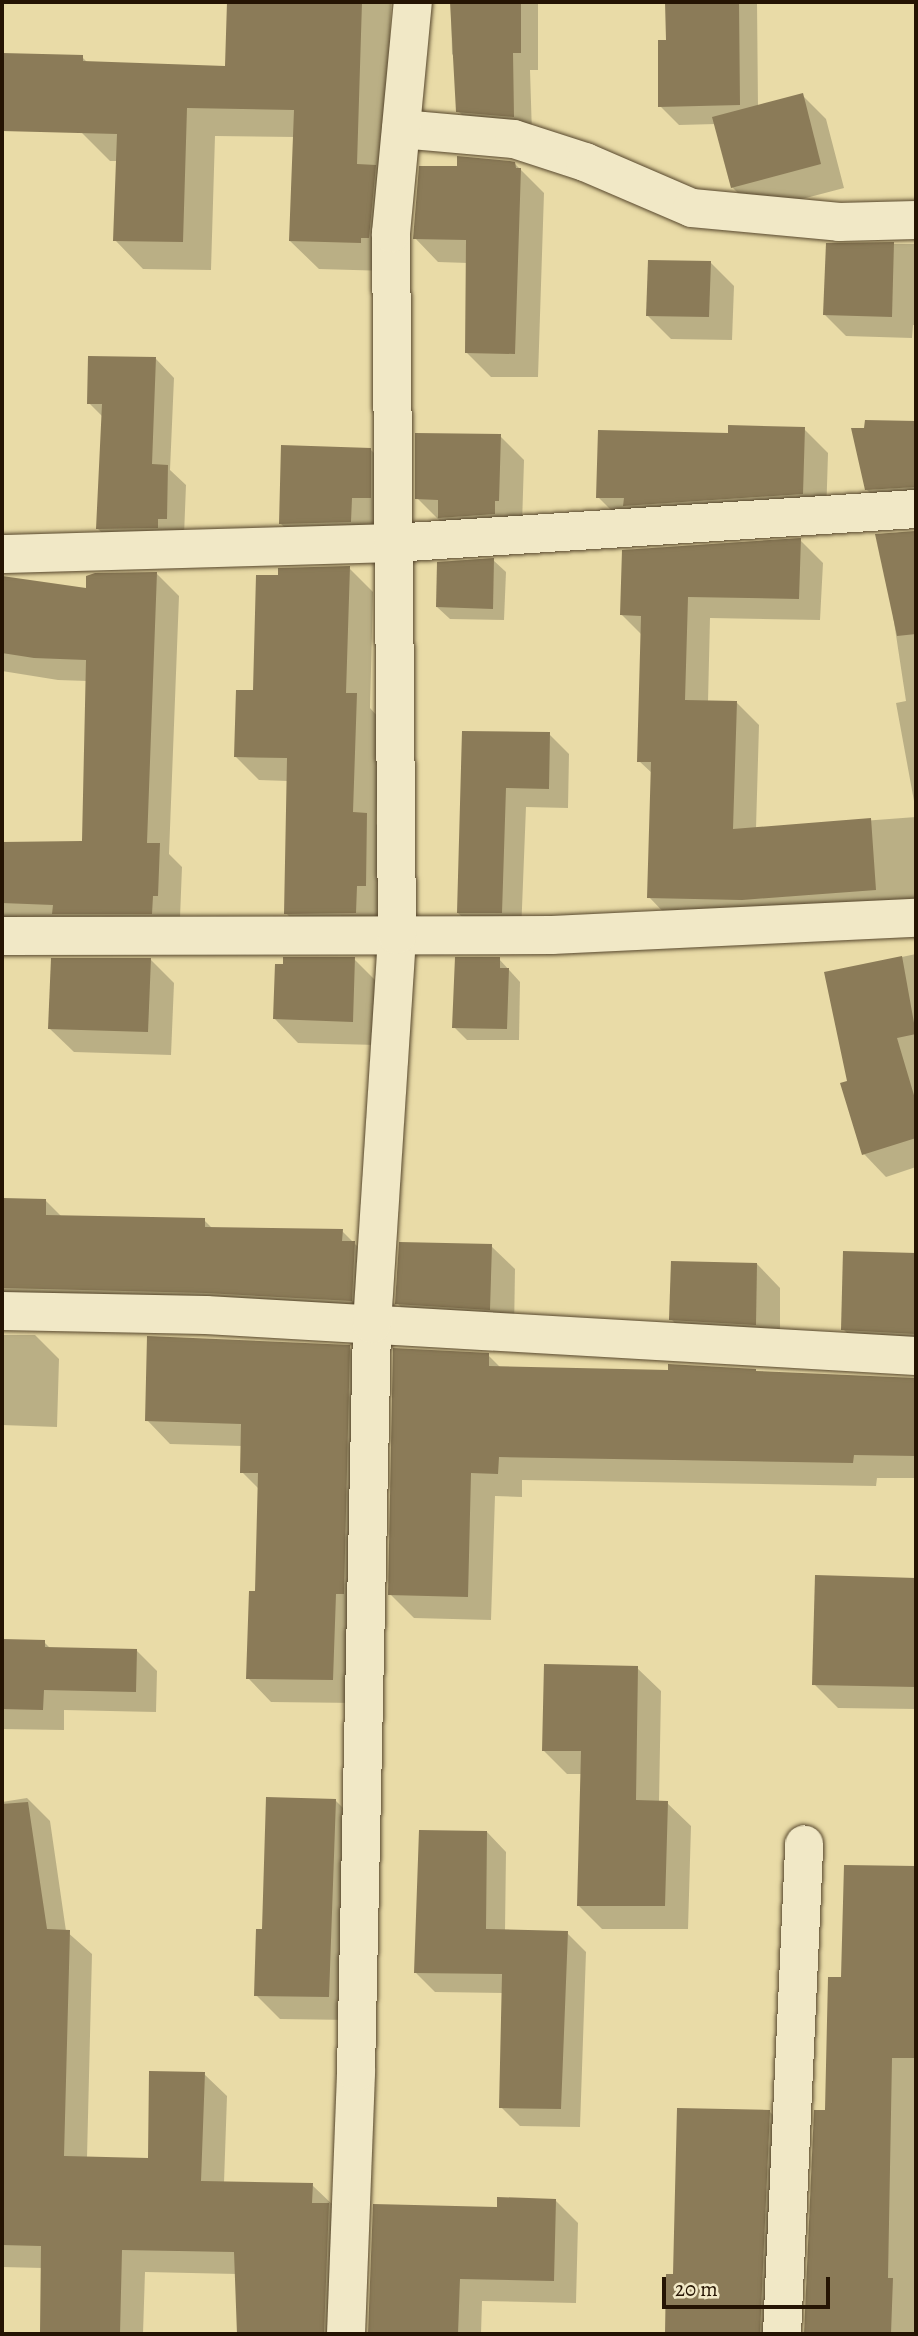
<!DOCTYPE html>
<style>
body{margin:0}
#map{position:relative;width:918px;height:2336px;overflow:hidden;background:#e9dba7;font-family:Alegreya,serif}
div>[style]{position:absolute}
.shadow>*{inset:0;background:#0003}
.building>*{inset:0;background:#8b7b58}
.roads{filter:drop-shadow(0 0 2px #56462c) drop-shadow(0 0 2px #56462c)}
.minor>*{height:38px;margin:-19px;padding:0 19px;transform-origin:19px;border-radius:19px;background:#f1e8c6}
span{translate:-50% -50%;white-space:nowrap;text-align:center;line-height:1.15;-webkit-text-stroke:7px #f1e8c6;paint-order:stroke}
.frame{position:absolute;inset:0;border:4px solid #251403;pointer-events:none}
.scale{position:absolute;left:662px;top:2277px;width:168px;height:32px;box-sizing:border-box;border:4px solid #251403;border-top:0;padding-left:9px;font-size:21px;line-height:24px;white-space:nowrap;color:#251403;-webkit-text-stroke:5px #f1e8c6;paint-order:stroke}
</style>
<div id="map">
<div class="shadow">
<div style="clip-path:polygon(228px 2px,391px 2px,386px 177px,388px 271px,319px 269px,290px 241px,295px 137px,215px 136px,211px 270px,143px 269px,115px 240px,117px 161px,110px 161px,80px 131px,20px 130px,2px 112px,2px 55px,82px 57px,88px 63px,227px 68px)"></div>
<div style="clip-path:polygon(451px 2px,538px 2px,538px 70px,530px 70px,532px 134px,476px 129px,458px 111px,457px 59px,452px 54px)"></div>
<div style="clip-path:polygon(667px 2px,757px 2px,758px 107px,802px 95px,826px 119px,844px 188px,756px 211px,732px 187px,716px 124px,679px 125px,660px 106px,667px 42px)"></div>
<div style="clip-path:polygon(515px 164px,544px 193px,538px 377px,491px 377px,467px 353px,468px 263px,438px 262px,415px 238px)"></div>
<div style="clip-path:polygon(828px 244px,916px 244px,916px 325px,913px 325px,912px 338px,846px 336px,825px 315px)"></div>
<div style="clip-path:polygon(710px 262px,734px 286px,732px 340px,671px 339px,647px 315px)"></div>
<div style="clip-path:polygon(156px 359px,174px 378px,170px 470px,186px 485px,184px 536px,117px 547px,98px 529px,103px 417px,89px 403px)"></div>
<div style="clip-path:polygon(866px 422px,916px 423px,916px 512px,889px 512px,867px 490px)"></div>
<div style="clip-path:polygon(804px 429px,828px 453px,826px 518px,622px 521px,598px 497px,730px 434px)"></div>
<div style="clip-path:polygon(500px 436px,524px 460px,522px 524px,441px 522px,417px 498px)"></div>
<div style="clip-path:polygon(370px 449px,394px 473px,374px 545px,305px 547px,281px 524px)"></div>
<div style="clip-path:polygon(916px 531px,916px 812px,896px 703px,906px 701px,891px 602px,877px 535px)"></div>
<div style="clip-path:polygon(800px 540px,823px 563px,820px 620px,710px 618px,708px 702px,737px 703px,759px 725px,756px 829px,916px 817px,916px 910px,671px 920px,649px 897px,653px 774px,639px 761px,642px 635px,622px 615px)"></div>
<div style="clip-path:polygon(493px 560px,506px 572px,504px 620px,450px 619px,437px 607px)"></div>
<div style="clip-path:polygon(349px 568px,373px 592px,370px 708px,380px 719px,376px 824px,390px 838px,379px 937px,309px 937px,286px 913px,288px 781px,259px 780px,235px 756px,255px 692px,279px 577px)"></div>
<div style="clip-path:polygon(156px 573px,179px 596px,169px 854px,182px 867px,180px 918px,2px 924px,2px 844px,84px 843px,88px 681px,58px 680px,2px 671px,2px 577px,88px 590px)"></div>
<div style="clip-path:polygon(464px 733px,549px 734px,569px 754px,568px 808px,526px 807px,521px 933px,479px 933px,458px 913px)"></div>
<div style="clip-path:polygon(916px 954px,916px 1167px,886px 1177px,864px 1154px,826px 973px)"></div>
<div style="clip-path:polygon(150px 959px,174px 983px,171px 1055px,74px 1052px,50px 1029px)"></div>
<div style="clip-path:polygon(354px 959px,378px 983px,377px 1045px,298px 1043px,275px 1019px)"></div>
<div style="clip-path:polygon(499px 959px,520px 982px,519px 1040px,467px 1040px,454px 1027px)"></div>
<div style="clip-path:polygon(2px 1199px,45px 1200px,62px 1217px,204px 1220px,213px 1229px,342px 1231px,378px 1267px,375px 1324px,6px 1324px,3px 1335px,35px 1335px,59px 1359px,57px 1427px,2px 1425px)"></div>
<div style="clip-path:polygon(491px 1246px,515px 1269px,514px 1332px,421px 1327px,397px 1303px)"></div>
<div style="clip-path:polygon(845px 1262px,916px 1264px,916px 1356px,867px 1353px,843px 1329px)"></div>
<div style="clip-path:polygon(757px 1264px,780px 1288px,780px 1348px,695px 1343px,671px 1319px)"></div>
<div style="clip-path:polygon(349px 1347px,373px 1371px,357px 1703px,271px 1702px,248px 1678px,256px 1593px,259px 1489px,242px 1472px,243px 1446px,170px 1444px,147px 1420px)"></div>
<div style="clip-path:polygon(488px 1355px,501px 1368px,916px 1379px,916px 1478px,877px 1478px,876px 1486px,522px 1480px,522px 1497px,495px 1496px,491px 1620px,414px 1618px,390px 1594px)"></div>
<div style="clip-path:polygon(817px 1577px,916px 1579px,916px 1709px,838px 1708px,814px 1684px)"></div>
<div style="clip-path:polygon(2px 1641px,44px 1642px,51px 1649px,136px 1650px,157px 1671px,156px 1712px,64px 1710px,64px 1730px,2px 1729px)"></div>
<div style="clip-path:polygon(637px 1668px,661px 1691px,659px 1802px,667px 1803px,691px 1826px,688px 1929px,602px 1929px,578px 1905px,582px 1774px,567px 1774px,543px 1750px)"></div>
<div style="clip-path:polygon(27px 1798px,50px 1821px,66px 1931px,92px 1954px,87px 2158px,149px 2160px,204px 2074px,227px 2096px,224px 2183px,312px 2185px,335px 2207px,347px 2334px,239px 2334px,237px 2274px,145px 2272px,143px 2334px,44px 2334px,43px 2268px,2px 2267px,2px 1802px)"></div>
<div style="clip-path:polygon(335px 1800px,359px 1824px,352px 2020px,280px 2019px,256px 1995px,264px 1930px)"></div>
<div style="clip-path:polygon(487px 1832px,506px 1852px,505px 1931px,567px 1933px,586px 1952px,580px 2127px,520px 2126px,501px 2107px,504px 1993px,435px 1992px,416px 1973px)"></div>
<div style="clip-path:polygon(846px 1866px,916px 1867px,916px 2334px,806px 2334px,816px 2112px,827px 2112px,843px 1979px)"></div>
<div style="clip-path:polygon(769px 2111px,794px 2136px,785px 2334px,666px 2334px,667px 2276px,675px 2276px)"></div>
<div style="clip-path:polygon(555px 2200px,578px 2223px,576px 2303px,482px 2301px,481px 2334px,370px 2334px,375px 2206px,498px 2209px)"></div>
</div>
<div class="building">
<div style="clip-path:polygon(227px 2px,362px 2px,357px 164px,376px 165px,369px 238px,361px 238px,361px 243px,289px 241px,294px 110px,187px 108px,183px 242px,113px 241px,117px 134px,2px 131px,2px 53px,83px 55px,83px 61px,225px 66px)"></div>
<div style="clip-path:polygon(450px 2px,521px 2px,521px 53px,513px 53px,514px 117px,456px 112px)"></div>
<div style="clip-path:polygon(665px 2px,739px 2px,740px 105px,658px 107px,658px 40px,666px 40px)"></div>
<div style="clip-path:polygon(803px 93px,821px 164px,731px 188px,712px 117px)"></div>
<div style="clip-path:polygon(457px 156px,510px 161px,515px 162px,516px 168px,521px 168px,515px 354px,465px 353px,466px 240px,413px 239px,419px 166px,457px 166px)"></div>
<div style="clip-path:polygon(894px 242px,892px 317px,823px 315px,826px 243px)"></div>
<div style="clip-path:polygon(648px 260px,711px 261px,709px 317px,646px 316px)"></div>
<div style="clip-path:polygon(88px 356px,156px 357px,152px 464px,168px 465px,167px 519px,158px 519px,158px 528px,96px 529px,102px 404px,87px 404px)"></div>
<div style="clip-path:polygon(865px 420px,916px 421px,916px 487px,865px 490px,851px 428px,864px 428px)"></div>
<div style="clip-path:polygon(728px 425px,805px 427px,803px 494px,623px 506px,624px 498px,596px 498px,598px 430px,728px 433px)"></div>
<div style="clip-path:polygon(415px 433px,501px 434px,499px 501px,495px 501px,495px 514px,438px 518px,438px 500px,415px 499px)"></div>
<div style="clip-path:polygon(281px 445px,371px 448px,371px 498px,352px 498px,351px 522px,279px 524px)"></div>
<div style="clip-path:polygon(916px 531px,916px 634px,897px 636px,875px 534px)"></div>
<div style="clip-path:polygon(801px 538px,799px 599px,688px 597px,685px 700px,737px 701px,733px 829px,871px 818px,876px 890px,742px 900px,647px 898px,651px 762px,637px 762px,641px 616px,620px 615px,622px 550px)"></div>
<div style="clip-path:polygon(494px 558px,493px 609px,436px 607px,437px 562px)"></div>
<div style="clip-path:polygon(350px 566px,346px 693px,357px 693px,353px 812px,367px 813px,366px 886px,357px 886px,356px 913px,284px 914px,287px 758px,234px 757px,236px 690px,253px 690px,256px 575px,278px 575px,278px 568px)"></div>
<div style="clip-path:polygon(157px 572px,147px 843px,160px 843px,158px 896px,153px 896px,152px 914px,52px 914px,53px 905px,2px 903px,2px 842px,82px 841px,86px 660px,34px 658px,2px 653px,2px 576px,86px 588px,86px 576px,95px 573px)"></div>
<div style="clip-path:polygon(462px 731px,550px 732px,549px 789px,506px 788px,502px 913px,457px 913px)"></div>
<div style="clip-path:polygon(902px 956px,916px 1034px,897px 1038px,916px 1102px,916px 1138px,862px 1155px,840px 1083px,847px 1081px,824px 972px)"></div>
<div style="clip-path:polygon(283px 957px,355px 957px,353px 1022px,273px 1019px,275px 964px,283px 964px)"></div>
<div style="clip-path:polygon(455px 957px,500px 957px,500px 968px,509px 968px,507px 1029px,452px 1028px)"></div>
<div style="clip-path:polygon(51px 958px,151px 958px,148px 1032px,48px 1029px)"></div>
<div style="clip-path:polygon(2px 1198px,46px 1199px,46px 1215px,205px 1218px,205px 1227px,343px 1229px,342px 1241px,355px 1241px,352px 1301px,206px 1293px,2px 1288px)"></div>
<div style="clip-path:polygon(399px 1242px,492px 1244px,490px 1310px,395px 1304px)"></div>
<div style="clip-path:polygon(843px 1251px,916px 1253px,916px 1334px,841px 1330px)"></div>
<div style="clip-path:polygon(671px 1261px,757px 1263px,756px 1325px,669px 1320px)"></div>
<div style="clip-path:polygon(147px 1336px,350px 1345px,344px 1594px,336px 1594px,333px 1680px,246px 1679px,249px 1591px,255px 1591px,258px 1473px,240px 1473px,241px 1424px,145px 1421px)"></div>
<div style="clip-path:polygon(393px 1348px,489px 1353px,489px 1366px,668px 1370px,668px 1364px,756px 1369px,756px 1371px,916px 1378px,916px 1456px,854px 1455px,853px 1463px,499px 1457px,498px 1474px,471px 1473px,468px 1597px,388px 1595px)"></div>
<div style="clip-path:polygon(815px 1575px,916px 1578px,916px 1687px,812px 1685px)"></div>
<div style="clip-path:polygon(2px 1639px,45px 1640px,45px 1647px,137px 1649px,136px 1692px,44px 1690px,43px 1710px,2px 1709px)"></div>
<div style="clip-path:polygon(544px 1664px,638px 1666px,636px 1800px,668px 1801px,665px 1906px,577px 1906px,581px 1751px,542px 1751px)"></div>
<div style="clip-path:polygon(266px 1797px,336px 1799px,329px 1997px,254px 1996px,256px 1929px,262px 1929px)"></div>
<div style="clip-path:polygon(28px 1802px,47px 1929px,70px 1930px,64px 2156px,148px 2158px,149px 2071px,205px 2072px,201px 2181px,313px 2183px,312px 2203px,329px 2203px,324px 2334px,237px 2334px,234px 2252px,122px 2250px,120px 2334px,40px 2333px,41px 2246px,2px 2245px,2px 1804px)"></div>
<div style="clip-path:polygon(419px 1830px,487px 1831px,486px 1929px,568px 1931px,561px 2109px,499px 2108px,502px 1974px,414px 1973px)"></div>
<div style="clip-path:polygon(844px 1865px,916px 1866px,915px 2058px,892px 2058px,888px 2278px,893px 2278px,891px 2334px,804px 2334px,814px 2110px,825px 2110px,828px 1977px,841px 1977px)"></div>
<div style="clip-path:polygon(677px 2108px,770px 2110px,760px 2334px,665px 2334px,666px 2274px,673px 2274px)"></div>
<div style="clip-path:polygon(497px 2197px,556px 2199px,554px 2281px,460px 2279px,458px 2334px,368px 2334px,373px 2204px,497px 2207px)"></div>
</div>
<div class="roads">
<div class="minor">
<div style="left:401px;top:129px;width:113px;rotate:5.1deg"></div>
<div style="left:514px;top:139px;width:75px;rotate:17.9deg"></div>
<div style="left:585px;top:162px;width:116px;rotate:23.3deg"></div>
<div style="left:692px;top:208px;width:148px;rotate:5.4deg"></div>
<div style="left:839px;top:222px;width:77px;rotate:-1.5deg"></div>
<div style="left:2px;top:554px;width:391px;rotate:-1.6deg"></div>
<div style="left:393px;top:543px;width:524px;rotate:-3.72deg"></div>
<div style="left:2px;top:936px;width:550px;rotate:-0.1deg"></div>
<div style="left:552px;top:935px;width:364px;rotate:-2.7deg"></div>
<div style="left:2px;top:1311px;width:204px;rotate:1.1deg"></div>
<div style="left:206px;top:1315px;width:711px;rotate:3.3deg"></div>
<div style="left:346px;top:2334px;width:262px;rotate:-87.8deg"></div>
<div style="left:356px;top:2072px;width:748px;rotate:-88.77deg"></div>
<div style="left:372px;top:1324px;width:390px;rotate:-86.3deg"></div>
<div style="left:397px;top:935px;width:702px;rotate:-90.49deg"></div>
<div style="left:391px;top:233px;width:232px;rotate:-84.6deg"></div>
<div style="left:782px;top:2334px;width:490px;rotate:-87.4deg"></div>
</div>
</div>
<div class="frame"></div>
<div class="scale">20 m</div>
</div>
